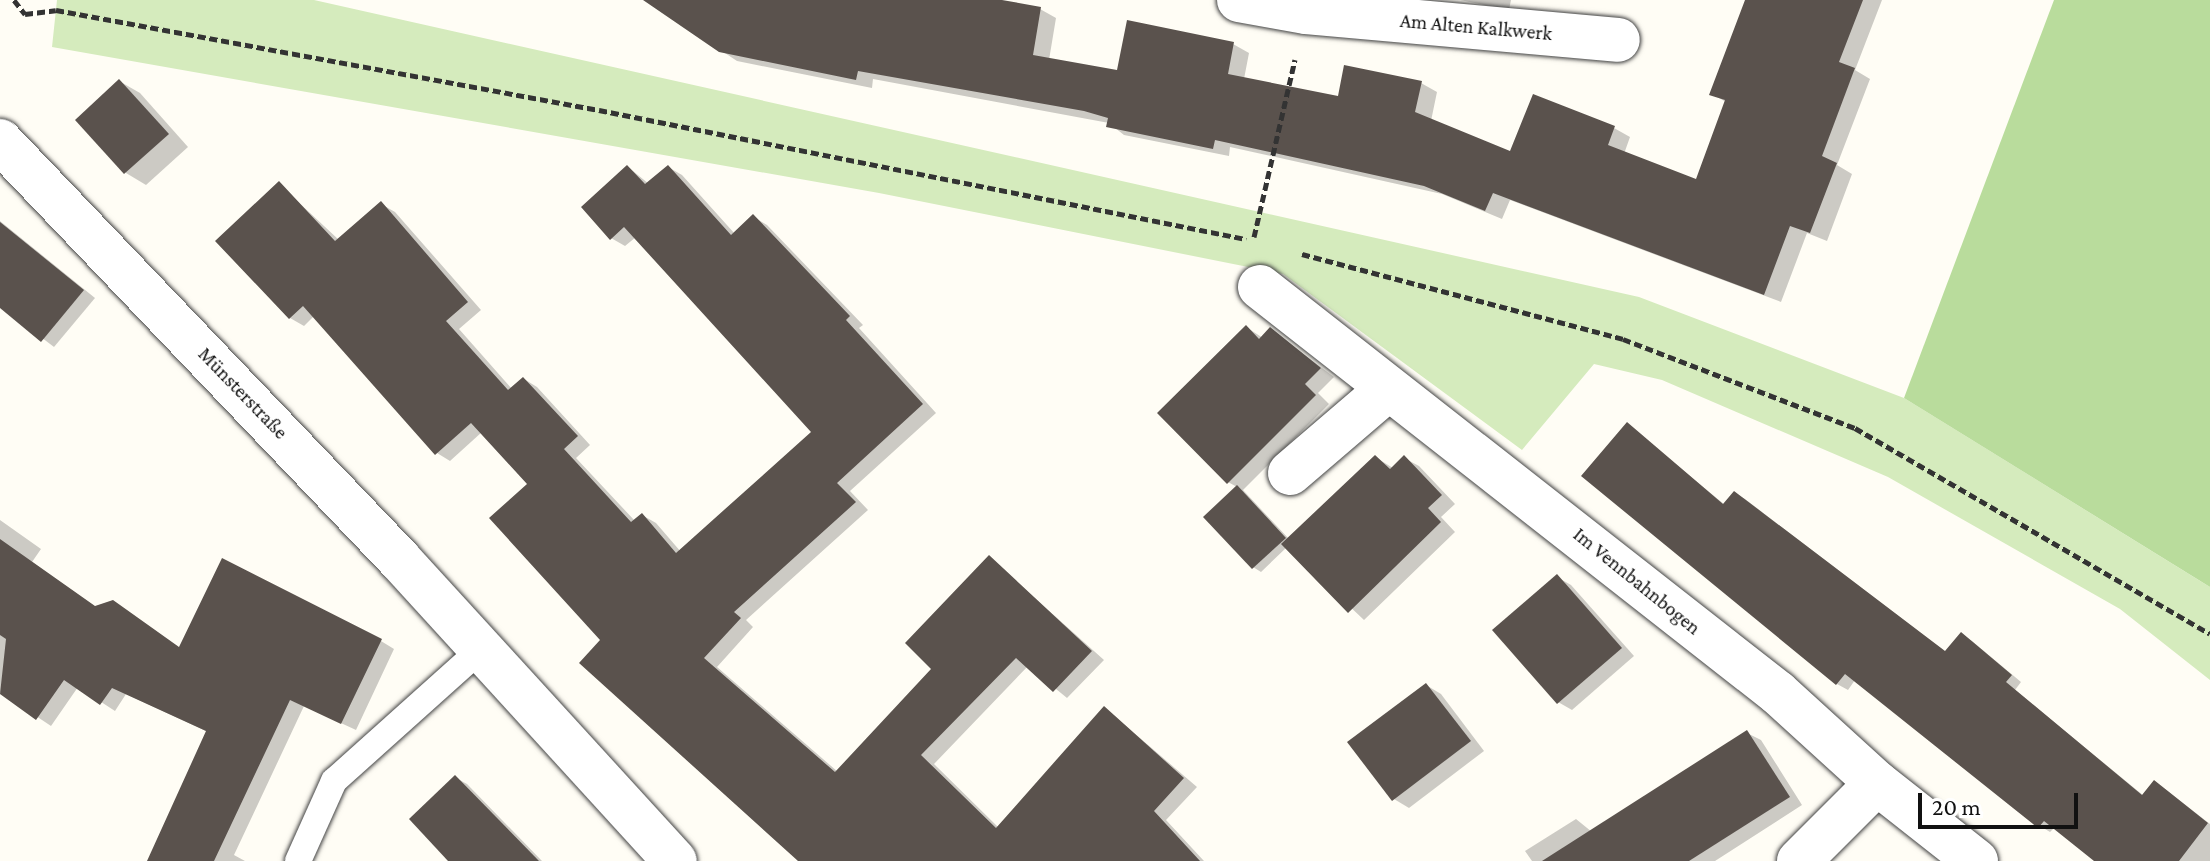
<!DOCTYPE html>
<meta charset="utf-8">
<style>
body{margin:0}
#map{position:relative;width:2210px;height:861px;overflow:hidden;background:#fffdf5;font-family:"Crimson Pro",serif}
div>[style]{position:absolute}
.green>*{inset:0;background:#d5ebbd}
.forest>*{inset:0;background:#b9dc9c}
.shadow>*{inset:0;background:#0003}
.building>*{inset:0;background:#5a524d}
.path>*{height:5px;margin-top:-2.5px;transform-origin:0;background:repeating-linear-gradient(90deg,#333 0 8px,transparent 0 12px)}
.roads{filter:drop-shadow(0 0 2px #444) drop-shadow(0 0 2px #444)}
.service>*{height:26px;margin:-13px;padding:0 13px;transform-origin:13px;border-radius:13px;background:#fff}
.minor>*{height:44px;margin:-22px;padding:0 22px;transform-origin:22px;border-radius:22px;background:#fff}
.tertiary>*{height:44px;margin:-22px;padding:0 22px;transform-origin:22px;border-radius:22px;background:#fff}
span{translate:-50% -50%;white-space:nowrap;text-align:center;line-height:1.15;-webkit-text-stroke:8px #fff;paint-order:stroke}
.street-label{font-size:20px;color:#111}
.scale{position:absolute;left:1918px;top:793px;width:160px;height:36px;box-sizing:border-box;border:4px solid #111;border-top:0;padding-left:10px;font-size:24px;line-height:28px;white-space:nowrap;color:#111;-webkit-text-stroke:6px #fff;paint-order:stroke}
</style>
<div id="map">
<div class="green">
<div style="clip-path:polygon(57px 0,314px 0,1639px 297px,1904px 398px,2205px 584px,2210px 587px,2210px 680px,2120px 609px,1888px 477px,1662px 380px,1594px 364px,1522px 450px,1283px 274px,879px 193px,52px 47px)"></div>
</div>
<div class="forest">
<div style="clip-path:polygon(2054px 0,2210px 0,2210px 587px,1904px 398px)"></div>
</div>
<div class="shadow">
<div style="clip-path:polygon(645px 0,991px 0,1040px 9px,1056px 18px,1049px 60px,1118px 72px,1233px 44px,1249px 53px,1244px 79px,1339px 99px,1421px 83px,1437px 92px,1431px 121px,1511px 154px,1534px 96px,1614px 128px,1630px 137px,1624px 154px,1697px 182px,1726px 102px,1712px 94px,1762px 0,1882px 0,1855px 70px,1870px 79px,1837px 165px,1852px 174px,1827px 241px,1807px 233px,1781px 302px,1510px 200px,1502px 219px,1442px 194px,1230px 147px,1229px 156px,1124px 135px,1109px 123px,873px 79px,872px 88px,737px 61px)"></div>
<div style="clip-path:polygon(1460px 0,1511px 0,1509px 10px)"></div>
<div style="clip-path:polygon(119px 81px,140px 93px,188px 147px,146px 185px,126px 173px)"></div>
<div style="clip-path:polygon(628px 167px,649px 184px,668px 167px,682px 175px,735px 234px,754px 217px,767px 225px,863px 325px,859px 328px,936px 413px,850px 491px,868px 510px,746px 620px,753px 627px,717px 667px,838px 772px,934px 669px,989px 557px,1104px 660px,1067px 698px,1028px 666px,934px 764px,999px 828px,1105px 708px,1197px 787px,1166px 820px,1204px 861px,801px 861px,602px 640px,529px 484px,482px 432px,450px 461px,437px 453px,314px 316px,304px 326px,290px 318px,279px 184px,339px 240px,381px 204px,395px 212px,481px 310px,459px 329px,512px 389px,524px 379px,537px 387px,590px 445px,576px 458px,635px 521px,642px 515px,656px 523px,681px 552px,814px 432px,636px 237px,625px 246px,611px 238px)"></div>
<div style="clip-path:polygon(0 221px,95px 298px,54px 347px,0 306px)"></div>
<div style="clip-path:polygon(1246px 327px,1263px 338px,1270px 329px,1334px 377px,1318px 393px,1329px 404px,1243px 490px,1289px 539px,1375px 457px,1393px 468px,1404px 458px,1419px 466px,1455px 504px,1441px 517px,1455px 532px,1364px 620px,1287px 547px,1261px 572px,1253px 567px,1237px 487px,1228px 482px)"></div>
<div style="clip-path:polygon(1627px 424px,1725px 505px,1734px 493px,1745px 499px,1947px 653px,1962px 635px,1972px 641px,2021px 682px,2015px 690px,2144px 796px,2165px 789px,2210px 824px,2210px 861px,2098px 861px,2055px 827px,2050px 832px,2040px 826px,1855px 680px,1848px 690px,1837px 684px)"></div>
<div style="clip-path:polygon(0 520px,41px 549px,32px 562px,97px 608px,181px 649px,381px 641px,394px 649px,356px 730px,304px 706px,234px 855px,245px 861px,149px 861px,208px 732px,126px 694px,115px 711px,78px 687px,51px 726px,0 692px)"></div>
<div style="clip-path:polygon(1557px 577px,1571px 585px,1634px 656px,1572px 710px,1558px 702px)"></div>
<div style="clip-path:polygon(1426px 685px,1441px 694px,1484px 751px,1409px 808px,1394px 799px)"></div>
<div style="clip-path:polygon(1747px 733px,1761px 740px,1802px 805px,1715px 861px,1532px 861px,1525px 851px,1576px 819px,1592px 832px)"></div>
<div style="clip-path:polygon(456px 778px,467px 784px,542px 861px,451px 861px)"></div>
</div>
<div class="building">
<div style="clip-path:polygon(643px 0,1002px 0,1041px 7px,1033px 55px,1117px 70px,1127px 20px,1234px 42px,1228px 74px,1338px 96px,1344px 65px,1422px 81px,1415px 112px,1510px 151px,1533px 94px,1615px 126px,1608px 145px,1696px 179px,1725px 100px,1709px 95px,1745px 0,1863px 0,1839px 62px,1855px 68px,1822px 156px,1837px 163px,1810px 233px,1790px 226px,1764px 295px,1493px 193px,1485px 211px,1424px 186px,1215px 140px,1213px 149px,1106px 127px,1108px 118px,1084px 111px,858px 71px,856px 80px,719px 52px)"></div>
<div style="clip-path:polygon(119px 79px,169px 134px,124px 174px,75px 120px)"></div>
<div style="clip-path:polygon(627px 165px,645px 184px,668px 165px,731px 235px,753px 214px,850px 316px,846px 320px,923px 404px,837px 483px,856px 502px,734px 612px,741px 618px,704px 658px,835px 772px,931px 669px,905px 643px,989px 555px,1092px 651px,1053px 692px,1016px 658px,921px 755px,996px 828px,1104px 706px,1184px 778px,1154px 811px,1200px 861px,798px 861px,579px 663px,600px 640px,489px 518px,527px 484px,471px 423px,435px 455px,303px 306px,289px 319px,215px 241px,279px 181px,335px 241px,381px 201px,468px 302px,446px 321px,508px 390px,523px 377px,578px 436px,564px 449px,631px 522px,642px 513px,676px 553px,811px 432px,624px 227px,610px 240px,581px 207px)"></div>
<div style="clip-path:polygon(0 222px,84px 290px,41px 342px,0 308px)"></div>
<div style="clip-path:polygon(1246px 325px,1259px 339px,1270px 327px,1321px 368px,1305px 384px,1316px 395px,1227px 484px,1157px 413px)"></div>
<div style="clip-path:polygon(1627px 422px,1723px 504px,1734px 491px,1945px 651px,1961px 632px,2012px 675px,2006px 682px,2142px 795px,2154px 780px,2208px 823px,2179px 861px,2094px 861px,2044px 821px,2038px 828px,1845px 674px,1836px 685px,1581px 476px)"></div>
<div style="clip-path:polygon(1375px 455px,1390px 469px,1404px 455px,1442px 495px,1428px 508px,1441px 522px,1348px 613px,1281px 544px)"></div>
<div style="clip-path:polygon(1237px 485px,1286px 538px,1252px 569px,1203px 517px)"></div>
<div style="clip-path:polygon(0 539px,95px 606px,113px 600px,179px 647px,222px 558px,382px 639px,341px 724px,290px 700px,214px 861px,147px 861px,206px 731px,112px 688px,100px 705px,64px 680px,36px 720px,0 694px,6px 639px,0 635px)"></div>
<div style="clip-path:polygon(1557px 574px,1622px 648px,1557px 704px,1492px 630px)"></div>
<div style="clip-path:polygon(1426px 683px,1471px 741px,1392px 801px,1347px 742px)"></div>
<div style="clip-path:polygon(1747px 730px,1790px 797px,1689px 861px,1542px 861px)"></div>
<div style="clip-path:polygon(455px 775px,539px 861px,448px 861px,409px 819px)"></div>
</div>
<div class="path">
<div style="left:14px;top:0;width:18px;rotate:52deg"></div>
<div style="left:25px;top:14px;width:31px;rotate:-7deg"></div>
<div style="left:56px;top:10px;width:552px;rotate:10.43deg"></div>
<div style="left:599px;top:110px;width:660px;rotate:11.28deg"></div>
<div style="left:1254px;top:237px;width:182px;rotate:-77deg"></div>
<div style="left:1302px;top:254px;width:332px;rotate:14.8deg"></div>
<div style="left:1623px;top:339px;width:248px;rotate:21deg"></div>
<div style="left:1855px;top:428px;width:410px;rotate:30.1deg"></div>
</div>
<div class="roads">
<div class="service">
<div style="left:298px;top:861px;width:88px;rotate:-65.8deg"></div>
<div style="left:334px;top:781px;width:198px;rotate:-41.9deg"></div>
</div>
<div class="minor">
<div style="left:1239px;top:0;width:68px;rotate:10.2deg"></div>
<div style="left:1306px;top:12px;width:313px;rotate:5.1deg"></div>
<div style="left:1260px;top:287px;width:658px;rotate:38.09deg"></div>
<div style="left:1778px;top:693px;width:134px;rotate:42.3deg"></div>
<div style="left:1290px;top:473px;width:129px;rotate:-40.6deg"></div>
<div style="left:1799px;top:861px;width:110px;rotate:-45deg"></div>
<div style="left:1877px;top:783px;width:126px;rotate:38.2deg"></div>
</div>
<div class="tertiary">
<div style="left:0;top:141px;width:578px;rotate:46.33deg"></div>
<div style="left:399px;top:559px;width:409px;rotate:47.6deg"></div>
</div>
</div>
<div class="street-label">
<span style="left:1476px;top:27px;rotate:5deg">Am Alten Kalkwerk</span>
<span style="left:243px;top:393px;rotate:46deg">Münsterstraße</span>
<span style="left:1637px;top:581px;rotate:39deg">Im Vennbahnbogen</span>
</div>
<div class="scale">20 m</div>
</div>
